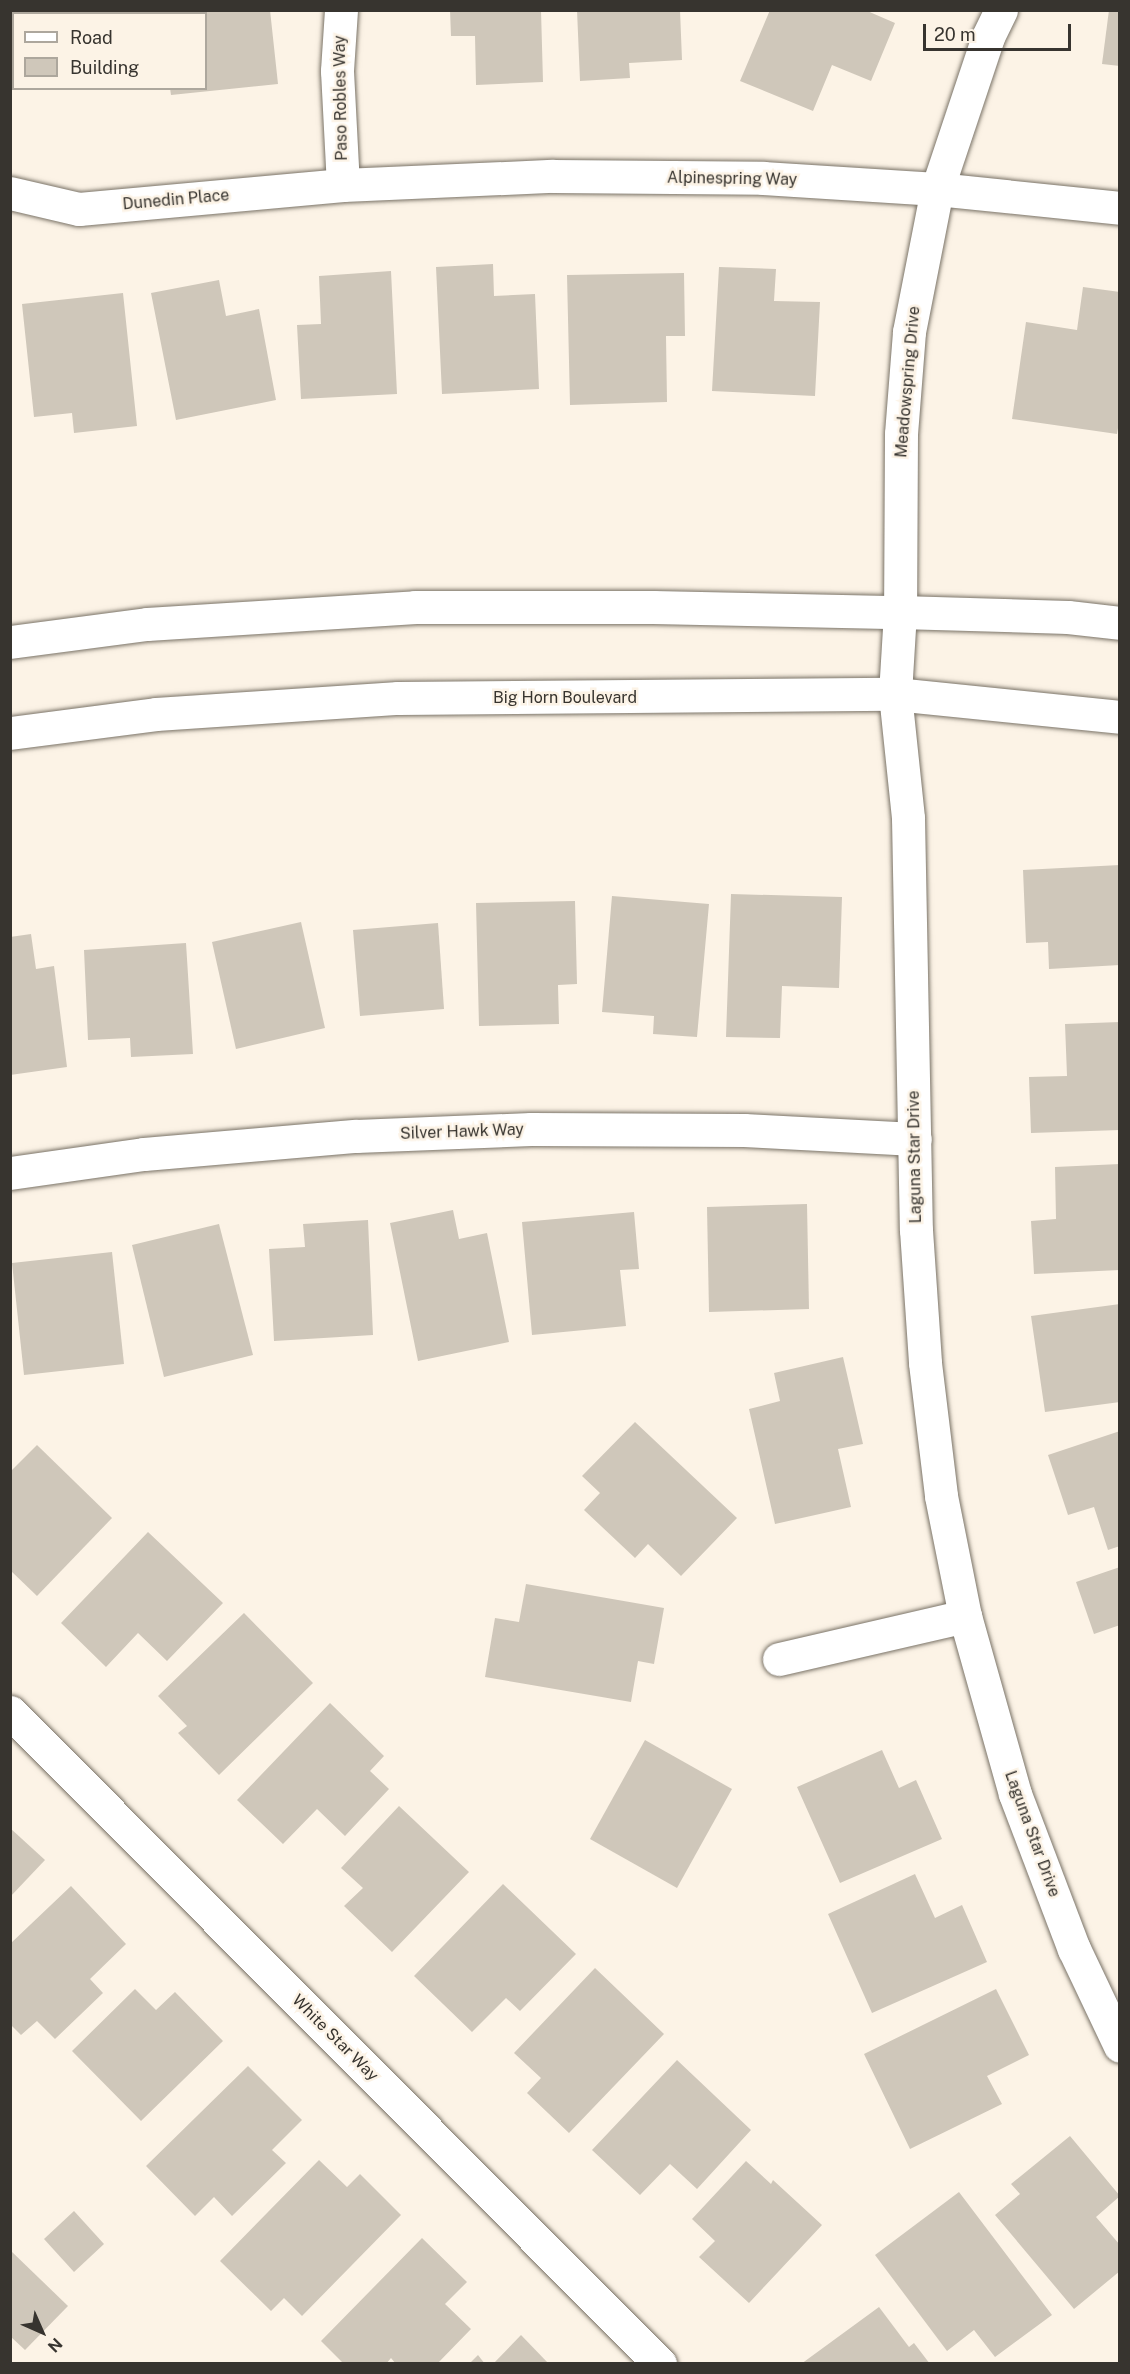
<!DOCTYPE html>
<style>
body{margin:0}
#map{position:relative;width:1130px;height:2374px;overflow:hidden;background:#fcf3e6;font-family:"Public Sans",sans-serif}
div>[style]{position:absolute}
.building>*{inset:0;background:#cfc7ba}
.roads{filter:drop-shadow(0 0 2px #7a7367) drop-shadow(0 0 2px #7a7367)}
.minor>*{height:33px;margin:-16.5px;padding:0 16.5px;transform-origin:16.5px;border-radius:16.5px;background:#fff}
.major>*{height:33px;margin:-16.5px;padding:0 16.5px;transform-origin:16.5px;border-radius:16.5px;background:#fff}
span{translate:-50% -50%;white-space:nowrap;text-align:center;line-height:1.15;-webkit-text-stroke:5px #fcf3e6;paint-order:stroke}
.street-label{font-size:16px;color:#37342f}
.frame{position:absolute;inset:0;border:12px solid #37342f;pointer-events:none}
.legend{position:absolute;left:12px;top:12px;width:195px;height:78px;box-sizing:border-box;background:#fcf3e6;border:2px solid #ada79d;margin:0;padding:8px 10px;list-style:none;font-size:18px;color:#37342f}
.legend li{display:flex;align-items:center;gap:12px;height:30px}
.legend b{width:30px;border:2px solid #ada79d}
.north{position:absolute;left:12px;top:2302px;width:60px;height:60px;-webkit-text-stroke:4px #fcf3e6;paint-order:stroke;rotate:135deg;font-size:16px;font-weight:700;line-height:24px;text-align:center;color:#37342f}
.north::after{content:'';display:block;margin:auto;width:21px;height:27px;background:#37342f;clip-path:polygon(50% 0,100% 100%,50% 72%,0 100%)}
.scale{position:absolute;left:923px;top:24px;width:148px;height:27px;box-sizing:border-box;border:3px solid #37342f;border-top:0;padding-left:8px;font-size:18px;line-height:21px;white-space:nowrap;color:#37342f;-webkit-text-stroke:4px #fcf3e6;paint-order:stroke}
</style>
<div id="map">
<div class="building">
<div style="clip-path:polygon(27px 10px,126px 10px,126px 14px,27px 14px)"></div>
<div style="clip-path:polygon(162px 10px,270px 10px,278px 84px,171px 95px,170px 88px,206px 88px,206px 14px,163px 14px)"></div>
<div style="clip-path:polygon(450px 10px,541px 10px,543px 82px,476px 85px,475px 36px,451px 36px)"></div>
<div style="clip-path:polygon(577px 10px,680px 10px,682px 60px,629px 63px,630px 78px,580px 81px)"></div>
<div style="clip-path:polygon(770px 10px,865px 10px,895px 23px,871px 81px,832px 65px,813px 111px,740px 81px)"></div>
<div style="clip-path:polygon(1109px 10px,1120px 10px,1120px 66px,1102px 64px)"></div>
<div style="clip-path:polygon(493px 264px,494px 296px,535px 294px,539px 389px,442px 394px,436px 267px)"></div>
<div style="clip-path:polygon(719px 267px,776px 269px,774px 301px,820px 302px,815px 396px,712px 391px)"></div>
<div style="clip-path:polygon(391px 271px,397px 394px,301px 399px,297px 325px,321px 324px,319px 276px)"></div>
<div style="clip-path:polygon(684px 273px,685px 336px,666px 336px,667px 402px,570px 405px,567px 275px)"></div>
<div style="clip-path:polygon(219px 280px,226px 316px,259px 309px,276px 400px,176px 420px,151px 293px)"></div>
<div style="clip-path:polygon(1083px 287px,1120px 292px,1120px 416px,1117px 434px,1012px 419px,1026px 322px,1077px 330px)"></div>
<div style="clip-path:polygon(123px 293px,137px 426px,74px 433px,72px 413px,34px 417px,22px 304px)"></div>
<div style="clip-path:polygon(1120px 865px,1120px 965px,1049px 969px,1048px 942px,1026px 943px,1023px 870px)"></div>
<div style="clip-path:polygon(731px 894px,842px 897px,839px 988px,782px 986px,780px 1038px,726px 1037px)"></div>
<div style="clip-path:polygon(612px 896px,709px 904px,697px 1037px,653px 1034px,654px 1016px,602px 1012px)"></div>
<div style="clip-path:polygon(575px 901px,577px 984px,558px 985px,559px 1024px,479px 1026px,476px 903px)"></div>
<div style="clip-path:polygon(301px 922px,325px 1028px,236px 1049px,212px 942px)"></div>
<div style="clip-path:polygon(438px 923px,444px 1009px,360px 1016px,353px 930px)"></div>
<div style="clip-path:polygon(31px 934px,36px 969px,54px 966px,67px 1067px,10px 1075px,10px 937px)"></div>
<div style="clip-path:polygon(186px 943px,193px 1054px,131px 1057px,130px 1038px,88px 1040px,84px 950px)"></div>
<div style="clip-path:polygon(1120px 1022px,1120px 1130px,1031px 1133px,1029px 1077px,1067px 1076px,1065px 1024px)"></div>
<div style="clip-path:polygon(1120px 1164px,1120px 1270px,1034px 1274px,1031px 1221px,1056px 1219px,1055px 1167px)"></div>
<div style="clip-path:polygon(807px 1204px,809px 1309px,709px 1312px,707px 1207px)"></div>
<div style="clip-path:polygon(453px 1210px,459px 1239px,487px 1233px,509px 1342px,418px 1361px,390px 1223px)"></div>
<div style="clip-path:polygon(634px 1212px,639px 1269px,620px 1270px,626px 1326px,532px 1335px,522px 1222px)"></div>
<div style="clip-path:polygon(368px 1220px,373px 1335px,274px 1341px,269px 1249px,305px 1247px,303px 1224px)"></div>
<div style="clip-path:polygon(219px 1224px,253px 1355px,164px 1377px,132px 1245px)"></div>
<div style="clip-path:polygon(112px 1252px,124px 1364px,24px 1375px,12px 1263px)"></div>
<div style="clip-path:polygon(1120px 1304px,1120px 1402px,1045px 1412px,1031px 1316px)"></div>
<div style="clip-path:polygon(843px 1357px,863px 1444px,838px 1449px,851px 1507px,775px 1524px,749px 1409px,780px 1401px,774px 1373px)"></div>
<div style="clip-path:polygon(635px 1422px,737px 1518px,681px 1576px,648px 1544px,635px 1558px,584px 1510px,600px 1493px,582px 1476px)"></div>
<div style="clip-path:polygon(1120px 1431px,1120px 1546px,1108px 1550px,1094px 1507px,1068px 1515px,1048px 1455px)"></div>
<div style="clip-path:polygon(37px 1445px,112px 1518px,37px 1596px,10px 1570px,10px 1472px)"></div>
<div style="clip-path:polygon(148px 1532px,223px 1603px,167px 1661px,138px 1633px,106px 1667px,61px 1623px)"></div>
<div style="clip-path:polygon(1120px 1567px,1120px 1625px,1094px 1634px,1076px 1582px)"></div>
<div style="clip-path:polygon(526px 1584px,664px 1608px,654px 1664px,638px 1661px,631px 1702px,485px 1677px,495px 1618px,519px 1622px)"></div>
<div style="clip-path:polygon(244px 1613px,313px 1683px,219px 1775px,178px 1733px,187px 1726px,158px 1696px)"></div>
<div style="clip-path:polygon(330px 1703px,384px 1756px,370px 1771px,389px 1789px,345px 1836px,317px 1809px,283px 1844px,237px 1800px)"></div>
<div style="clip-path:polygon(645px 1740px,732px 1789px,677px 1888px,590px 1839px)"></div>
<div style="clip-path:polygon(882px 1750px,899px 1788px,916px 1780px,942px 1839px,840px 1883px,797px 1787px)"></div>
<div style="clip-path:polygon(399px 1806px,469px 1872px,392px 1952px,344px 1906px,363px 1888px,341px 1868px)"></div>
<div style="clip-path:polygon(10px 1828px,45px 1860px,10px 1897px)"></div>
<div style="clip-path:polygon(915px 1874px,935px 1918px,962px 1905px,987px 1962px,872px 2013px,828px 1914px)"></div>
<div style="clip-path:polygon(503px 1884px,576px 1954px,520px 2011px,506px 1998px,472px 2032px,414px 1976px)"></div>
<div style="clip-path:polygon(71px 1886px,126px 1944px,90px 1979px,103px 1993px,55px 2039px,37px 2021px,21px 2035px,10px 2024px,10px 1944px)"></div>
<div style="clip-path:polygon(595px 1968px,664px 2034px,569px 2133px,527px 2093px,541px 2078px,514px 2053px)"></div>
<div style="clip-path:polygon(135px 1989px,156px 2010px,175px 1992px,223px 2041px,141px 2121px,72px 2051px)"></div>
<div style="clip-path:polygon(996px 1989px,1029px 2055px,987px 2076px,1002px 2104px,910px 2149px,864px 2054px)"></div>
<div style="clip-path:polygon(677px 2060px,751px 2130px,697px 2189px,670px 2164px,640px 2195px,592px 2150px)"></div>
<div style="clip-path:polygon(248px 2066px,302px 2120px,272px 2150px,286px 2163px,232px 2216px,214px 2197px,195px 2216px,146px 2166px)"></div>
<div style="clip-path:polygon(1070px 2136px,1120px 2196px,1096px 2217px,1120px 2245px,1120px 2271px,1074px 2309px,995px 2215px,1020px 2194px,1011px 2184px)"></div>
<div style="clip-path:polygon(319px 2160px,347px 2187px,360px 2174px,401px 2215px,302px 2316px,284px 2298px,271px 2311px,220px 2261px)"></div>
<div style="clip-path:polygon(746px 2161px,771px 2184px,773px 2180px,822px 2225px,749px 2303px,699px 2257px,715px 2241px,692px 2219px)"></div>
<div style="clip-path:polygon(959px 2192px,1052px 2315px,995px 2357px,974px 2330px,947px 2351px,875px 2255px)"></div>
<div style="clip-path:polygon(74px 2211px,104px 2244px,74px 2272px,44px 2239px)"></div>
<div style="clip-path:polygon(422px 2238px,467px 2282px,445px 2304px,471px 2329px,437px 2364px,396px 2364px,391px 2358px,386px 2364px,344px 2364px,321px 2341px)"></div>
<div style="clip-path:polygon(10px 2250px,68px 2306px,25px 2350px,10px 2336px)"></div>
<div style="clip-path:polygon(879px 2307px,909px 2347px,914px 2343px,930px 2364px,801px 2364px)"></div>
<div style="clip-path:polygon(521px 2335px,549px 2364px,493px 2364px)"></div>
<div style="clip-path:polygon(478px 2355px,485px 2364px,469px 2364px)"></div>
</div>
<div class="roads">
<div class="minor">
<div style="left:341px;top:10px;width:61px;rotate:93.8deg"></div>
<div style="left:337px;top:71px;width:114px;rotate:87deg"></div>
<div style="left:1001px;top:10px;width:30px;rotate:116deg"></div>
<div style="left:988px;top:37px;width:160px;rotate:108.5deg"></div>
<div style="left:937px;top:189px;width:146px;rotate:101.1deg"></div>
<div style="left:909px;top:332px;width:102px;rotate:94.5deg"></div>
<div style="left:901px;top:434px;width:178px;rotate:90.3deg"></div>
<div style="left:900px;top:612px;width:82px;rotate:93.5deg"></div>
<div style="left:895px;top:694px;width:125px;rotate:84deg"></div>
<div style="left:908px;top:818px;width:412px;rotate:88.9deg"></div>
<div style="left:916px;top:1230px;width:133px;rotate:86.1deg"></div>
<div style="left:925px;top:1363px;width:134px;rotate:83.1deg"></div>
<div style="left:941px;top:1496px;width:122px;rotate:78.7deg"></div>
<div style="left:965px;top:1616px;width:185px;rotate:74.3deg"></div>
<div style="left:1015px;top:1794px;width:166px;rotate:69.2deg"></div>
<div style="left:1074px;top:1949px;width:107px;rotate:64.6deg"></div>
<div style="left:10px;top:193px;width:71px;rotate:13.1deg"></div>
<div style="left:79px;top:209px;width:265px;rotate:-5.2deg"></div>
<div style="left:343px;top:185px;width:210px;rotate:-2.5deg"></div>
<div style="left:553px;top:176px;width:210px;rotate:0.5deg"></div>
<div style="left:763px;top:178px;width:174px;rotate:3.6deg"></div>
<div style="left:937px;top:189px;width:184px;rotate:5.9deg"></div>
<div style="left:10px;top:1173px;width:135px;rotate:-8.1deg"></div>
<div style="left:144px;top:1154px;width:213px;rotate:-4.9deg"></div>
<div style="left:356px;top:1136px;width:175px;rotate:-2.3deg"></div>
<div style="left:531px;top:1129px;width:213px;rotate:0.3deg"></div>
<div style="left:744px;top:1130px;width:171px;rotate:3deg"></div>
<div style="left:779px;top:1659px;width:191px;rotate:-13deg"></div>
<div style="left:10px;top:1712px;width:921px;rotate:45.09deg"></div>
</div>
<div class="major">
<div style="left:10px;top:642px;width:138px;rotate:-7.5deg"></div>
<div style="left:147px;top:624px;width:269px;rotate:-3.6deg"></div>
<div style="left:415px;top:607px;width:238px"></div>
<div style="left:653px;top:607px;width:247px;rotate:1.2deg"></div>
<div style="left:900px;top:612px;width:168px;rotate:1.7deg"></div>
<div style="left:1068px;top:617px;width:52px;rotate:6.6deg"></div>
<div style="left:10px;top:733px;width:147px;rotate:-7.4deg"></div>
<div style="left:156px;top:714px;width:243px;rotate:-3.8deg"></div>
<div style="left:398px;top:698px;width:497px;rotate:-0.5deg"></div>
<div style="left:895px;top:694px;width:226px;rotate:5.8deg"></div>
</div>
</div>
<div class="street-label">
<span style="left:341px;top:98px;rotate:-91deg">Paso Robles Way</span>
<span style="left:732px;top:179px;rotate:1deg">Alpinespring Way</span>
<span style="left:176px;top:200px;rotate:-5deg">Dunedin Place</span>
<span style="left:908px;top:382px;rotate:-85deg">Meadowspring Drive</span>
<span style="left:565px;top:698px">Big Horn Boulevard</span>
<span style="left:462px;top:1132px;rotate:-2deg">Silver Hawk Way</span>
<span style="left:915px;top:1157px;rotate:-91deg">Laguna Star Drive</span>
<span style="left:1032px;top:1834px;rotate:70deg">Laguna Star Drive</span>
<span style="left:335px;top:2038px;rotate:45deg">White Star Way</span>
</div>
<div class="frame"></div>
<ul class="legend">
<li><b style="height:8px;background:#fff"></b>Road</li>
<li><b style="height:16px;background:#cfc7ba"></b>Building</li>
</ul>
<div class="north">N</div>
<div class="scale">20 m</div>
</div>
